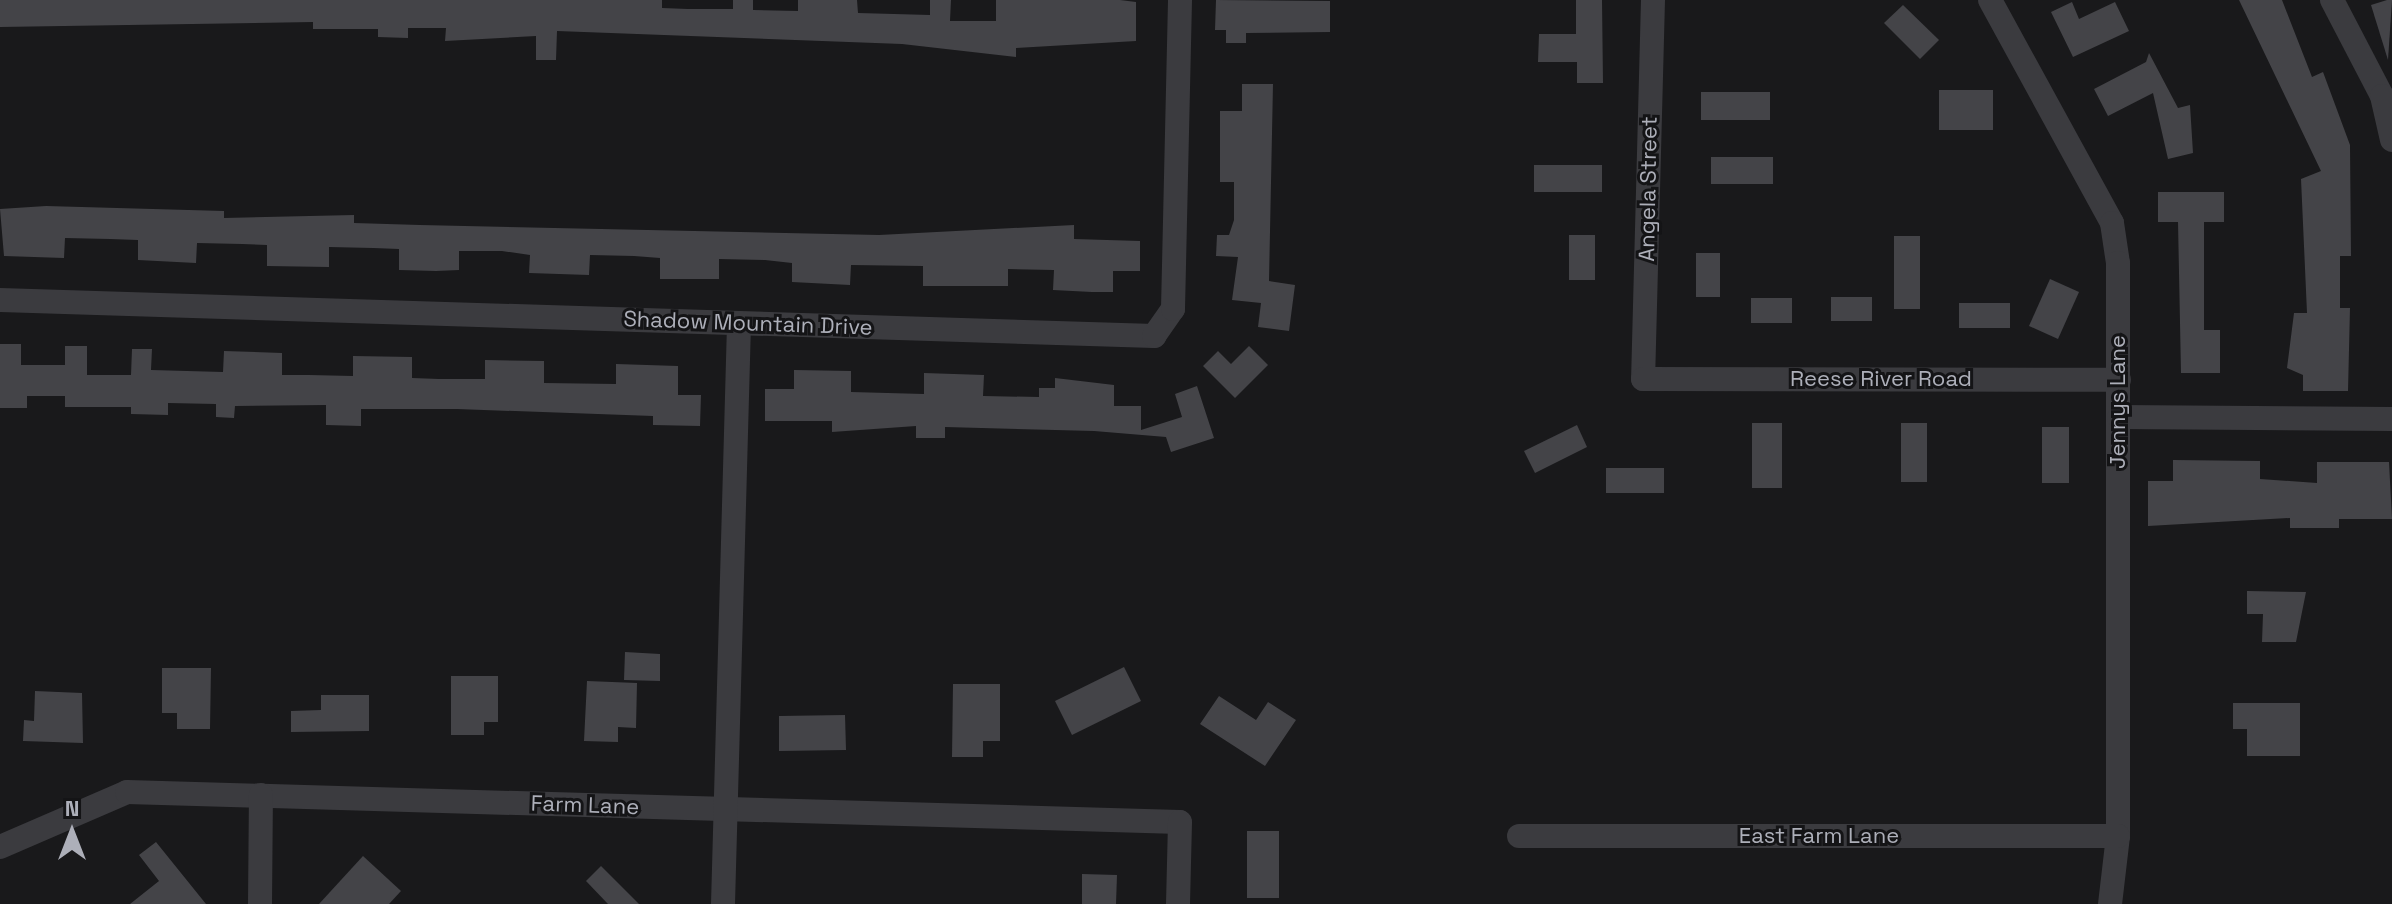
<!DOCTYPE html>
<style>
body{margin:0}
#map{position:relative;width:2392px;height:904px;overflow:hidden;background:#19191b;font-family:"Space Grotesk",sans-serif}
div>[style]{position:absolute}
.building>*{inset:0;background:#444448}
.minor>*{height:24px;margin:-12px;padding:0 12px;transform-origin:12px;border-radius:12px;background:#3b3b3f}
span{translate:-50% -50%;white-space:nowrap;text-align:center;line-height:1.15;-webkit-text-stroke:6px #141416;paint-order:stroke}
.street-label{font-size:22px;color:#adafb9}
.north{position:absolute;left:32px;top:792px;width:80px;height:80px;-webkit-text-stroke:6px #141416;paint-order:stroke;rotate:0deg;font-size:22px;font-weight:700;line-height:32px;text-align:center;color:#adafb9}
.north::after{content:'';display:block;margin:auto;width:28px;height:36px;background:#adafb9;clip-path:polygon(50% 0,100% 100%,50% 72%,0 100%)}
</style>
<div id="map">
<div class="building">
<div style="clip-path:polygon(0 0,662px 0,662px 8px,688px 9px,733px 9px,733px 0,753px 0,753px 10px,798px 11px,798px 0,857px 0,858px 13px,930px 15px,930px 0,951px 0,950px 21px,996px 21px,996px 0,1120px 0,1136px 2px,1136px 41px,1016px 48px,1016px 57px,902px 44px,557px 31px,556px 60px,536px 60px,536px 36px,445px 41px,446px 28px,408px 28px,408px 38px,378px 37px,378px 29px,313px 29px,313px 22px,0 27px)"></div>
<div style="clip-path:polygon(1216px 0,1330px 1px,1330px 32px,1246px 33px,1246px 43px,1226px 43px,1226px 30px,1215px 30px)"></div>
<div style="clip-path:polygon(1576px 0,1602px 0,1603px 83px,1577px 83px,1577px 62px,1538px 62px,1539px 34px,1576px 34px)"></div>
<div style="clip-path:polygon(2239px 0,2282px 0,2312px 77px,2323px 72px,2350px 145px,2351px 256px,2340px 256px,2340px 308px,2350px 308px,2348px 391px,2303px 391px,2303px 375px,2287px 368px,2294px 313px,2307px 313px,2301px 179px,2321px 171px)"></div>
<div style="clip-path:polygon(2387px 0,2392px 0,2388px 60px,2371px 5px)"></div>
<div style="clip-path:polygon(2072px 2px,2079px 19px,2115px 2px,2129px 31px,2073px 57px,2051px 12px)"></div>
<div style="clip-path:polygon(1903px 5px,1939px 40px,1920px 59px,1884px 23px)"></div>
<div style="clip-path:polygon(2149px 53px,2178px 108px,2190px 105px,2193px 153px,2168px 159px,2153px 93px,2108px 116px,2094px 89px,2146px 62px)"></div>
<div style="clip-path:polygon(1242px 84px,1273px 84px,1269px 281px,1295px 285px,1289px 331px,1258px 327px,1261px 303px,1232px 300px,1238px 257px,1216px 256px,1217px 235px,1229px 235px,1234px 220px,1234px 182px,1220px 182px,1220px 111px,1242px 111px)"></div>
<div style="clip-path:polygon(1939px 90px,1993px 90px,1993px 130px,1939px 130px)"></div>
<div style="clip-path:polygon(1701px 92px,1770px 92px,1770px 120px,1701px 120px)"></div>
<div style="clip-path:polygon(1711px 157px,1773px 157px,1773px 184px,1711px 184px)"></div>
<div style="clip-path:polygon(1534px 165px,1602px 165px,1602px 192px,1534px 192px)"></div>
<div style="clip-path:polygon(2158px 192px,2224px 192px,2224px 222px,2204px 222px,2204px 330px,2220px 330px,2220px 373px,2181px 373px,2178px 222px,2158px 222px)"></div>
<div style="clip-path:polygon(46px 206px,224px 211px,224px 218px,354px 215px,354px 223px,420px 225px,879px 235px,1074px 225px,1074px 239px,1140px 241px,1140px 271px,1113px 271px,1113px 292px,1092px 292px,1053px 290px,1054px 270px,1008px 269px,1008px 286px,923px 286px,923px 266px,851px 265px,850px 285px,792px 282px,792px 263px,765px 260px,719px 259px,719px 279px,660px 279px,660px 258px,634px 256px,590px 255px,589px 275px,529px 273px,530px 255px,502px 251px,459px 251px,459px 270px,436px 271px,399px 270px,399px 249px,373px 248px,329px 247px,329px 267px,267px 266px,267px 245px,242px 244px,197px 243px,196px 263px,138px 260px,138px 240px,110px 239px,65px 238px,64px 258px,4px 256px,0 209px)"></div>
<div style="clip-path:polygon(1569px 235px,1595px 235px,1595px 280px,1569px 280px)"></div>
<div style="clip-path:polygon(1894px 236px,1920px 236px,1920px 309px,1894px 309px)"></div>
<div style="clip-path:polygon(1696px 253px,1720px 253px,1720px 297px,1696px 297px)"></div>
<div style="clip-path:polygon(2050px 279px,2079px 292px,2058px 339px,2029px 326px)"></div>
<div style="clip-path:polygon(1831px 297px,1872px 297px,1872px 321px,1831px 321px)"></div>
<div style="clip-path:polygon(1751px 298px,1792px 298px,1792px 323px,1751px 323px)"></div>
<div style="clip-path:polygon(1959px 303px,2010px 303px,2010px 328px,1959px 328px)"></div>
<div style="clip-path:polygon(0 344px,21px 344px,21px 365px,65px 365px,65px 346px,87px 346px,87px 375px,131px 375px,132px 349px,152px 349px,151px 370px,223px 372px,224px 351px,282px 353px,282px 375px,309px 375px,353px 376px,353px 356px,412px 357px,412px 378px,439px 379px,485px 379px,485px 360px,544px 361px,544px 383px,616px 384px,616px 364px,678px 366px,678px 395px,701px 395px,700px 426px,653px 425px,653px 416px,457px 409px,361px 409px,361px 426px,326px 425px,326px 405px,235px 406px,234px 418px,216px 417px,216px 404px,168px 403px,168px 415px,131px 414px,131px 407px,65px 407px,65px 396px,27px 396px,27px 408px,0 408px)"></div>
<div style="clip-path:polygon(1249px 346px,1268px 365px,1235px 398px,1203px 366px,1218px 351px,1231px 364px)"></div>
<div style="clip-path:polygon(794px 370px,851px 371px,851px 392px,924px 394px,924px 373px,984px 375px,983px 396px,1039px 397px,1039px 388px,1055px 388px,1055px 378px,1114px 385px,1114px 406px,1141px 406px,1141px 430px,1182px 417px,1175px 394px,1197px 386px,1214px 438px,1171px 452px,1166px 437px,1094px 431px,945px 427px,945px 438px,916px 438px,916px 426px,832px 432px,832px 421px,765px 421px,765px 389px,794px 389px)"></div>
<div style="clip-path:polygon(1752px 423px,1782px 423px,1782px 488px,1752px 488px)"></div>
<div style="clip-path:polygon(1901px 423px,1927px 423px,1927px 482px,1901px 482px)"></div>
<div style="clip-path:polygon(1577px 425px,1587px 447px,1535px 473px,1524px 451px)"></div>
<div style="clip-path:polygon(2042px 427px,2069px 427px,2069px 483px,2042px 483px)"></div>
<div style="clip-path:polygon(2173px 460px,2260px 461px,2260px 479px,2317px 483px,2317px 462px,2389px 462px,2392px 519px,2339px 519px,2339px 528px,2290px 528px,2290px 518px,2148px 526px,2148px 481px,2173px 481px)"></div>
<div style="clip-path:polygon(1606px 468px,1664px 468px,1664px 493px,1606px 493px)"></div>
<div style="clip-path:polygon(2247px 591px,2306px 592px,2296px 642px,2262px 642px,2263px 614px,2247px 614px)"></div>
<div style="clip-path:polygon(625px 652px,660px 654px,660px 681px,624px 680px)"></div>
<div style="clip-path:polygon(1124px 667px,1141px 701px,1072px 735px,1055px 701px)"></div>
<div style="clip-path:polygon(162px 668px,211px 668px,210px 729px,177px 729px,177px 713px,162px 713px)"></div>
<div style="clip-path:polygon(451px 676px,498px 676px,498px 722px,484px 722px,484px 735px,451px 735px)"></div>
<div style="clip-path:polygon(587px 681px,637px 683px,636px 728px,618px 727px,618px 742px,584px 741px)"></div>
<div style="clip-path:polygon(953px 684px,1000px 684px,1000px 741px,983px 741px,983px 757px,952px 757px)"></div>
<div style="clip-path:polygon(35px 691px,82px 693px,83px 743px,23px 741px,24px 720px,34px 721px)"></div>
<div style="clip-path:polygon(321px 695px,369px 695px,369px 731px,291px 732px,291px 711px,321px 710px)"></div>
<div style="clip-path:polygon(1219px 696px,1256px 720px,1268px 702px,1296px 720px,1265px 766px,1200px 724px)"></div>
<div style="clip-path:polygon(2233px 703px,2300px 703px,2300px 756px,2247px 756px,2247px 729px,2233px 729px)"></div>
<div style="clip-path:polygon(845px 715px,846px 750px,779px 751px,779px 716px)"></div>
<div style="clip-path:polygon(1247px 831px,1279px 831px,1279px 898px,1247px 898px)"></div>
<div style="clip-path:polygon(156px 842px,206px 904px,130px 904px,159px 881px,139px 855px)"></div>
<div style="clip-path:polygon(363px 856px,401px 891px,389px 904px,319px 904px)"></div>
<div style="clip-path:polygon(601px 866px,639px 904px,608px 904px,586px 881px)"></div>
<div style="clip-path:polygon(1082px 874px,1117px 875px,1116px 904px,1082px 904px)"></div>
</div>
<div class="minor">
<div style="left:1653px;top:0;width:379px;rotate:91.5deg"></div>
<div style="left:1643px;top:379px;width:476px;rotate:0.1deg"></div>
<div style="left:1990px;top:0;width:254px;rotate:61.3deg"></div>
<div style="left:2112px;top:223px;width:40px;rotate:81.5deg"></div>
<div style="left:2118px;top:263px;width:573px;rotate:90deg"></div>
<div style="left:2118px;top:836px;width:68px;rotate:96.7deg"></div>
<div style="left:2332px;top:0;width:108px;rotate:62.5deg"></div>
<div style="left:2382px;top:96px;width:45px;rotate:77.2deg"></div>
<div style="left:0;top:300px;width:1155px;rotate:1.79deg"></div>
<div style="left:1154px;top:336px;width:33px;rotate:-55deg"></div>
<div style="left:1173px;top:309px;width:309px;rotate:-88.7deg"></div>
<div style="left:2119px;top:417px;width:273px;rotate:0.4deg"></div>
<div style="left:1519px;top:836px;width:599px"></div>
<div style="left:0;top:847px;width:138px;rotate:-23.4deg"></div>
<div style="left:127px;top:792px;width:1053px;rotate:1.63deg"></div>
<div style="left:1180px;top:822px;width:82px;rotate:91.4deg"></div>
<div style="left:260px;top:904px;width:109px;rotate:-89.5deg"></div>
<div style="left:723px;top:904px;width:581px;rotate:-88.42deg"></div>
</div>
<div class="street-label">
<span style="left:1648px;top:189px;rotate:-89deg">Angela Street</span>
<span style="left:748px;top:323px;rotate:2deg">Shadow Mountain Drive</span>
<span style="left:1881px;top:379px">Reese River Road</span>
<span style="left:2118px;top:402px;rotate:-90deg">Jennys Lane</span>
<span style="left:585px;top:805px;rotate:2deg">Farm Lane</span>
<span style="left:1819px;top:836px">East Farm Lane</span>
</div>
<div class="north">N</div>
</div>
